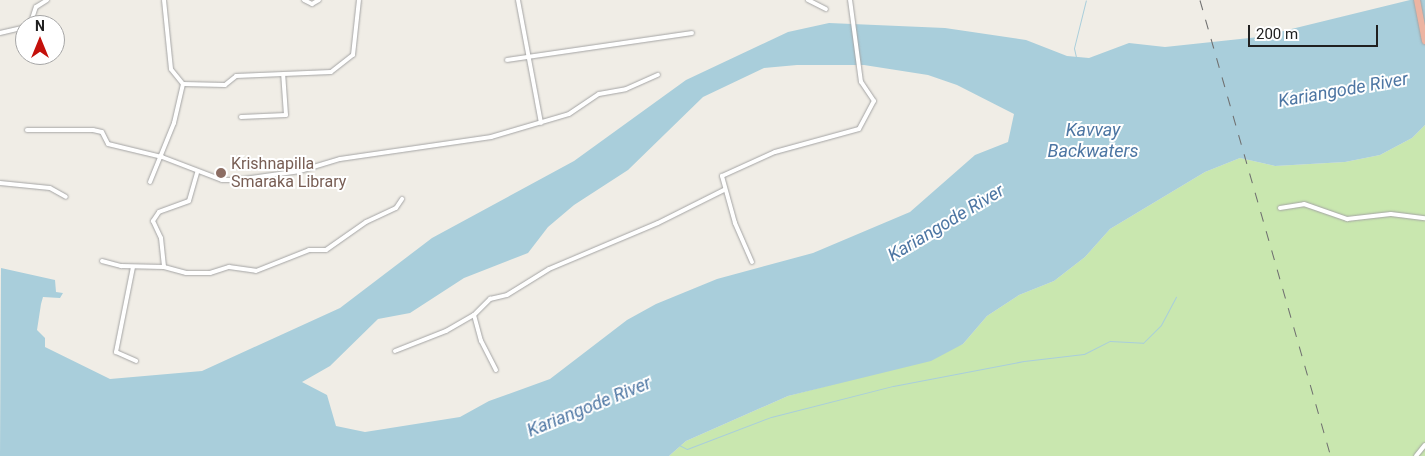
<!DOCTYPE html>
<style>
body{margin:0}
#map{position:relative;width:1425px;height:456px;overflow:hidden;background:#f0ede6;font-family:Roboto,sans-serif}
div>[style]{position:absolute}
.grass>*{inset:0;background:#c9e7af}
.water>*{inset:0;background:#a9cedb}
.stream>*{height:1px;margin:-0.5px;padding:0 0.5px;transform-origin:0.5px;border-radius:0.5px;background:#a9cedb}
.roads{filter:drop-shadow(0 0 1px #a4a4a4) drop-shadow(0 0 1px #a4a4a4)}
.minor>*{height:4px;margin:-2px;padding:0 2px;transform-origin:2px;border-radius:2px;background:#fff}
.trunk>*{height:6px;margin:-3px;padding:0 3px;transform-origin:3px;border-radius:3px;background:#ecb4a2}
.rail>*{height:1px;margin-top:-0.5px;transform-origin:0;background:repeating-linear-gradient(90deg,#6e6e6e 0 10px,transparent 0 20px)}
.dots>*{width:14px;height:14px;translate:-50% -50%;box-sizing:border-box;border:2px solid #fff;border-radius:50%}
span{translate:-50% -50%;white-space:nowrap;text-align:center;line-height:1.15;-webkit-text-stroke:4px #fff;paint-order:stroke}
.education-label{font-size:16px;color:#785e54}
.left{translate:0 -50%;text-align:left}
.water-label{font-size:18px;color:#4d76a3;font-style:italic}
.north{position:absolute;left:15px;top:15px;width:50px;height:50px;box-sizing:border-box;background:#fff;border:1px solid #a6a6a6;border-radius:50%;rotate:0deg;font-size:14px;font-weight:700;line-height:20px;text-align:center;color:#202020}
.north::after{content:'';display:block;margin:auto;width:18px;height:22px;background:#c4100b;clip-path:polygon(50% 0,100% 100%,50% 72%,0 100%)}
.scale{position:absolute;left:1248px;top:25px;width:130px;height:22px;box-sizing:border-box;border:2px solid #202020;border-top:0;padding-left:6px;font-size:15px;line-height:18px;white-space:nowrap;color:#202020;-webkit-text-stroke:4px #fff;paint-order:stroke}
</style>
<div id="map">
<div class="grass">
<div style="clip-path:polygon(1425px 125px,1425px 456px,669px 456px,686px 441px,788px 396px,896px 368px,963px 344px,987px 316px,1019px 295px,1054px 281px,1085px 257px,1110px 229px,1205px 172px,1240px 158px,1275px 166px,1345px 162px,1380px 155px,1412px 138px)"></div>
</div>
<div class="water">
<div style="clip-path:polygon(evenodd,1410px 0,1425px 0,1425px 125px,1412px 138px,1380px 155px,1345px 162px,1275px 166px,1240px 158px,1205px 172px,1110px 229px,1085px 257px,1054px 281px,1019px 295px,987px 316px,963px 344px,931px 361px,788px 396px,686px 441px,669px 456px,0 456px,1px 268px,55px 280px,56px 292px,63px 293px,60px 298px,43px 297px,41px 304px,37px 330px,45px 338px,45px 347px,110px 379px,202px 371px,340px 308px,432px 238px,574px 161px,686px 80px,788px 32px,829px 23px,945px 28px,1026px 40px,1067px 56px,1089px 58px,1129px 43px,1165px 47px,1259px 37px,1410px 0,797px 65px,864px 65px,928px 75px,957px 85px,1014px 114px,1008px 142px,975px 155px,910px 212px,813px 253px,717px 279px,656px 304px,627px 320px,550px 379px,489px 401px,460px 417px,365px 432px,336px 426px,327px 395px,302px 382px,330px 366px,378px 319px,410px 313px,464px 278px,528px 253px,548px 227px,574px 205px,628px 170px,703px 97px,764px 68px,797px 65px)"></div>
</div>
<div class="stream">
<div style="left:1076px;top:57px;width:9px;rotate:-103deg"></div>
<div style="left:1074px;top:48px;width:49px;rotate:-76deg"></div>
<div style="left:679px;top:445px;width:9px;rotate:27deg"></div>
<div style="left:687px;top:449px;width:90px;rotate:-20.9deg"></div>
<div style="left:771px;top:417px;width:126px;rotate:-14.3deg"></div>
<div style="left:893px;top:386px;width:133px;rotate:-10.8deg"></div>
<div style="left:1024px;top:361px;width:60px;rotate:-6.7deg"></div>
<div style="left:1084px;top:354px;width:29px;rotate:-27deg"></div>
<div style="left:1110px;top:341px;width:33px;rotate:3deg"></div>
<div style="left:1143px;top:343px;width:25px;rotate:-45deg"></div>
<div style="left:1161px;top:325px;width:32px;rotate:-62deg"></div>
</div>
<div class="roads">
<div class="minor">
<div style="left:304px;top:0;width:9px;rotate:27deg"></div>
<div style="left:312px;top:4px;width:8px;rotate:-30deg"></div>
<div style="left:518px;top:0;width:125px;rotate:79.4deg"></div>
<div style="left:808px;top:0;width:20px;rotate:27deg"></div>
<div style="left:30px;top:25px;width:19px;rotate:-72deg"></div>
<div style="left:36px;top:7px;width:13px;rotate:-32deg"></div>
<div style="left:0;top:33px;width:26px;rotate:-13deg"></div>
<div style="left:507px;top:60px;width:187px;rotate:-8.3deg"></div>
<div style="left:183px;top:84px;width:42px;rotate:1.4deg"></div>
<div style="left:225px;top:85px;width:14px;rotate:-39deg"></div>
<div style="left:236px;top:76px;width:95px;rotate:-2.4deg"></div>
<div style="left:331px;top:72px;width:28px;rotate:-38deg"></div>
<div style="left:353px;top:55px;width:55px;rotate:-83.8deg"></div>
<div style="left:241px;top:117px;width:45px;rotate:-2.5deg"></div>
<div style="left:286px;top:115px;width:39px;rotate:-94deg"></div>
<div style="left:27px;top:130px;width:66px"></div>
<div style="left:93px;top:130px;width:9px;rotate:13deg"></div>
<div style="left:102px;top:132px;width:13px;rotate:63deg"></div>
<div style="left:108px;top:144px;width:56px;rotate:13.5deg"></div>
<div style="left:162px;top:157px;width:64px;rotate:21deg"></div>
<div style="left:222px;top:180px;width:15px"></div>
<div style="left:237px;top:180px;width:64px;rotate:-8.1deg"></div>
<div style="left:300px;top:171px;width:42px;rotate:-16.7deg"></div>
<div style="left:340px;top:159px;width:153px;rotate:-8.3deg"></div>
<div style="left:491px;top:137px;width:81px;rotate:-16.4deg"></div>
<div style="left:569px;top:114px;width:36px;rotate:-34deg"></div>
<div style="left:599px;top:94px;width:27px;rotate:-10deg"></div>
<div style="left:626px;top:89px;width:35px;rotate:-24deg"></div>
<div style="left:197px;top:173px;width:29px;rotate:106deg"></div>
<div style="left:189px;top:201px;width:32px;rotate:160deg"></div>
<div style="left:159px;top:212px;width:11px;rotate:124deg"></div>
<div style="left:153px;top:221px;width:19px;rotate:65deg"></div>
<div style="left:161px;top:238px;width:29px;rotate:84deg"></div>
<div style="left:164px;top:267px;width:23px;rotate:15deg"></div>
<div style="left:186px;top:273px;width:24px"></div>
<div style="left:210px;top:273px;width:20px;rotate:-18deg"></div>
<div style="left:229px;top:267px;width:27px;rotate:8deg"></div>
<div style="left:256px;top:271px;width:57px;rotate:-21.6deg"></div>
<div style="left:309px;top:250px;width:17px"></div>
<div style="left:326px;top:250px;width:49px;rotate:-35deg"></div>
<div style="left:366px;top:222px;width:33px;rotate:-25deg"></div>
<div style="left:396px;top:208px;width:11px;rotate:-56deg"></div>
<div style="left:150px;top:182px;width:64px;rotate:-67.9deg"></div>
<div style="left:174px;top:123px;width:40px;rotate:-77deg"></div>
<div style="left:183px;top:84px;width:19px;rotate:-129deg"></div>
<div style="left:171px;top:69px;width:69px;rotate:-95.8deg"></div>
<div style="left:0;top:183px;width:50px;rotate:5.7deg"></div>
<div style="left:50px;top:188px;width:18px;rotate:29deg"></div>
<div style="left:1280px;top:208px;width:24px;rotate:-9deg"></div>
<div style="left:1304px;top:204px;width:46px;rotate:19.2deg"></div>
<div style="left:1347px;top:219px;width:44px;rotate:-6.5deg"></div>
<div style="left:1391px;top:214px;width:34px;rotate:7deg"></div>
<div style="left:102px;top:261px;width:20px;rotate:15deg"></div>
<div style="left:121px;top:266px;width:43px;rotate:1.3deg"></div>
<div style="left:752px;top:262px;width:43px;rotate:-113.6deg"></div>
<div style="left:735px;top:223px;width:49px;rotate:-105.5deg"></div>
<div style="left:722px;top:176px;width:58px;rotate:-24.4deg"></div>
<div style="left:775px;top:152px;width:87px;rotate:-15.3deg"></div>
<div style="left:859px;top:129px;width:32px;rotate:-62deg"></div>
<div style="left:874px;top:101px;width:23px;rotate:-124deg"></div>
<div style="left:861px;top:82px;width:83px;rotate:-97.6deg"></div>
<div style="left:133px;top:267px;width:87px;rotate:101.3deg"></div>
<div style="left:116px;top:352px;width:22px;rotate:24deg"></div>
<div style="left:395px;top:351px;width:55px;rotate:-21.4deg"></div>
<div style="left:446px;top:331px;width:32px;rotate:-30deg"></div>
<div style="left:496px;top:370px;width:33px;rotate:-117deg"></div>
<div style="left:481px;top:341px;width:27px;rotate:-105deg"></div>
<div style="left:474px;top:315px;width:23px;rotate:-45deg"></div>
<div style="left:490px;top:299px;width:17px;rotate:-13deg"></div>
<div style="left:507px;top:295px;width:49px;rotate:-31.8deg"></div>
<div style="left:549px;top:269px;width:118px;rotate:-22.9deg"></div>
<div style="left:658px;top:223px;width:74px;rotate:-26.6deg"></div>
<div style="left:1416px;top:456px;width:14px;rotate:-51deg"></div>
</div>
<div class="trunk">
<div style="left:1417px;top:0;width:42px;rotate:79deg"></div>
</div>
</div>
<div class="rail">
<div style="left:1200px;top:0;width:474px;rotate:74deg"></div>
</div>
<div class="dots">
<div style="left:221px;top:173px;background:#8d6e63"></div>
</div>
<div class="education-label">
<span class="left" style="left:231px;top:173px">Krishnapilla<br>Smaraka Library</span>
</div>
<div class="water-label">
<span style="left:1343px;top:90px;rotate:-10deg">Kariangode River</span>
<span style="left:1093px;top:141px">Kavvay<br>Backwaters</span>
<span style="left:946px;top:223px;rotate:-31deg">Kariangode River</span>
<span style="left:589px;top:407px;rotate:-22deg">Kariangode River</span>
</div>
<div class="north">N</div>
<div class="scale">200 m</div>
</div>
